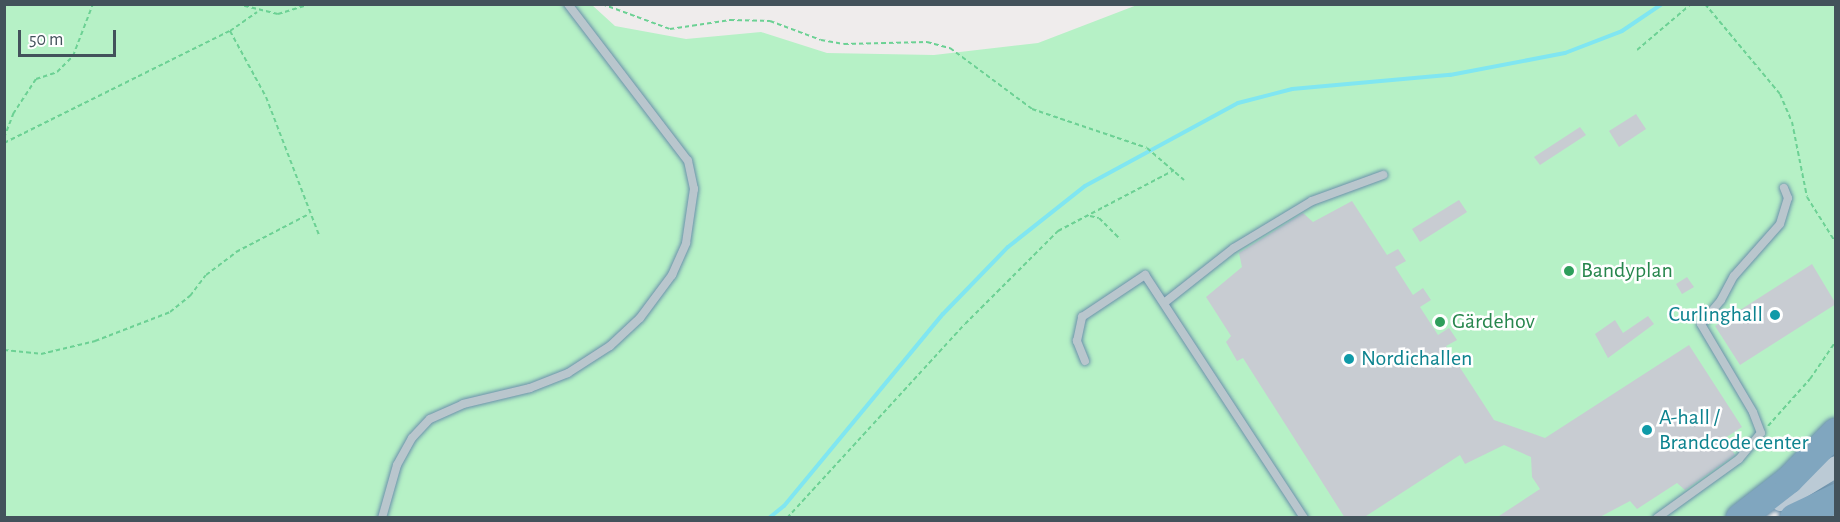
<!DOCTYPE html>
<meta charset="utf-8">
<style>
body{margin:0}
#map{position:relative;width:1840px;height:522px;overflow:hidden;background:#efecec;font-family:"Alegreya Sans",sans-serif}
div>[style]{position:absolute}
.green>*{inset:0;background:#b6f1c6}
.stream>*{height:4px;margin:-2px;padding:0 2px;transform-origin:2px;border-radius:2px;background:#80e6f1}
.building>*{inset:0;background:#c8ccd2}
.path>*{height:2px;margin-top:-1px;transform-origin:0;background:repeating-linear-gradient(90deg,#6cd194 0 4.5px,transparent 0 7.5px)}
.roads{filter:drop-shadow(0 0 2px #6b91ab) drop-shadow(0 0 2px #6b91ab)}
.lane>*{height:8px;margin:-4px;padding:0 4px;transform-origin:4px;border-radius:4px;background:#b9c6cd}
.secondary>*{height:21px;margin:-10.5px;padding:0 10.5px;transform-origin:10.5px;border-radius:10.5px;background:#bbcad5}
.highway>*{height:28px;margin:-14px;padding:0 14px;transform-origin:14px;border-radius:14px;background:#80a6bf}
.dots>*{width:16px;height:16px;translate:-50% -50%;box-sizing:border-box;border:3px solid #fff;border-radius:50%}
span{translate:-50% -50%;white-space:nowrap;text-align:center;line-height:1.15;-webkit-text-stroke:5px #fff;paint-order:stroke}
.leisure-label{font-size:22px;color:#27864d}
.left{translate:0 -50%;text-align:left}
.culture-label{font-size:22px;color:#0d838f}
.right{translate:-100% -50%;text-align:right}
.frame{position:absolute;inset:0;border:6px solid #43525b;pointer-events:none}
.scale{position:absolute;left:18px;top:30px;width:98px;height:27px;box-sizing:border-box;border:3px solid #43525b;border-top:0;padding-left:8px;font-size:18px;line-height:21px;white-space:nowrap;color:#43525b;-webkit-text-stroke:4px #fff;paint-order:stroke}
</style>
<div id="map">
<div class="green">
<div style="clip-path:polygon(4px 5px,592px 5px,615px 26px,686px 39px,761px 32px,827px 53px,934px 55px,1038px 43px,1137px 5px,1835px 5px,1835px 423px,1784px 476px,1724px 517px,5px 517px)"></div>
</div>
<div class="stream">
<div style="left:769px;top:518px;width:19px;rotate:-39deg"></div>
<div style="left:784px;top:506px;width:249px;rotate:-50.4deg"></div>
<div style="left:943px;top:314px;width:93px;rotate:-45.9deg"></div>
<div style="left:1008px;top:247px;width:98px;rotate:-38.4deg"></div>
<div style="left:1085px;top:186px;width:174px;rotate:-28.5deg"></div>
<div style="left:1238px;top:103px;width:56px;rotate:-14.5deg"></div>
<div style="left:1292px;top:89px;width:159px;rotate:-5.1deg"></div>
<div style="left:1450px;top:75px;width:117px;rotate:-10.8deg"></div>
<div style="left:1565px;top:53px;width:61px;rotate:-21.1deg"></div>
<div style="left:1622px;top:31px;width:48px;rotate:-34deg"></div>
</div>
<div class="building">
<div style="clip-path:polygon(1636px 114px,1646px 129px,1619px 147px,1609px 131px)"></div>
<div style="clip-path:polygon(1580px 127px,1586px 135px,1540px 165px,1534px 157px)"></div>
<div style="clip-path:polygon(1459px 200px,1467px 212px,1420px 242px,1412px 229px)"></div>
<div style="clip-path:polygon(1352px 201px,1387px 255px,1398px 249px,1406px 261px,1395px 267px,1413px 295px,1423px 288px,1431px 300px,1420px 307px,1438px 335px,1449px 328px,1457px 340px,1446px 346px,1494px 420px,1545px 438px,1689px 345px,1742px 427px,1725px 438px,1735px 455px,1685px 490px,1677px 483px,1637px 509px,1630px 501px,1598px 518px,1496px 518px,1540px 489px,1532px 477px,1531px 457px,1504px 445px,1465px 464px,1460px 455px,1363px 518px,1345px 518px,1243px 358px,1237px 361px,1226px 342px,1231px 336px,1206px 297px,1242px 267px,1239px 253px,1303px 213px,1313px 222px)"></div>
<div style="clip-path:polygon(1812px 264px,1836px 304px,1740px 365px,1715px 326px)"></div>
<div style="clip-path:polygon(1687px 277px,1694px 287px,1682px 294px,1676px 284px)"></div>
<div style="clip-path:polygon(1648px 316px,1654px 324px,1608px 358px,1595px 334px,1615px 320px,1623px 333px)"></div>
</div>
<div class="path">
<div style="left:237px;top:4px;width:42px;rotate:13.7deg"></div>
<div style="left:278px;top:14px;width:34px;rotate:-17deg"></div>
<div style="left:602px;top:4px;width:72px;rotate:20.2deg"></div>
<div style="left:670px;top:29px;width:61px;rotate:-8.5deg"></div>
<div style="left:730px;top:20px;width:40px;rotate:1.4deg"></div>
<div style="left:770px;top:21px;width:54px;rotate:20.4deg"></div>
<div style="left:821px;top:40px;width:23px;rotate:10deg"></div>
<div style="left:844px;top:44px;width:83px;rotate:-1.4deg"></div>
<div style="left:927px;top:42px;width:24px;rotate:15deg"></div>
<div style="left:950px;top:48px;width:102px;rotate:36.6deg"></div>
<div style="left:1032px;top:109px;width:121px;rotate:18.7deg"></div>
<div style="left:1147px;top:148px;width:49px;rotate:40.9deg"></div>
<div style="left:1705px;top:4px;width:117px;rotate:50.2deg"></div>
<div style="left:1780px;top:94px;width:30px;rotate:67deg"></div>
<div style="left:1792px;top:122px;width:76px;rotate:78.7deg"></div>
<div style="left:1807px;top:197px;width:54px;rotate:57.8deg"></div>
<div style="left:230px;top:31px;width:75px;rotate:61.4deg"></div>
<div style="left:266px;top:97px;width:148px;rotate:69deg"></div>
<div style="left:1637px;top:50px;width:71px;rotate:-40.4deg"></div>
<div style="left:4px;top:138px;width:26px;rotate:-69deg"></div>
<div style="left:13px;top:114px;width:42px;rotate:-56.7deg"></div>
<div style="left:36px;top:79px;width:22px;rotate:-18deg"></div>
<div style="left:57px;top:72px;width:23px;rotate:-45deg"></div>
<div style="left:73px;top:56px;width:56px;rotate:-69deg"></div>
<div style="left:4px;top:143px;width:252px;rotate:-26.4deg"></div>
<div style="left:230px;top:31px;width:33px;rotate:-35deg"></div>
<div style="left:1090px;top:216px;width:9px;rotate:13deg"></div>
<div style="left:1099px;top:218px;width:30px;rotate:45deg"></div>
<div style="left:4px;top:350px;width:37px;rotate:6deg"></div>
<div style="left:41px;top:354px;width:56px;rotate:-13.5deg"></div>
<div style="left:95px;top:341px;width:80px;rotate:-21.1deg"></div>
<div style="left:170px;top:312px;width:26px;rotate:-39deg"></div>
<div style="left:190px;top:296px;width:26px;rotate:-53deg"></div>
<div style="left:206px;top:275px;width:38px;rotate:-37deg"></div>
<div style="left:236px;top:252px;width:82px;rotate:-27.5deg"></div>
<div style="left:1768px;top:426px;width:63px;rotate:-48.2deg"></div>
<div style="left:1810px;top:379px;width:46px;rotate:-55.6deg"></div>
<div style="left:787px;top:518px;width:263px;rotate:-47.5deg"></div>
<div style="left:965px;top:324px;width:132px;rotate:-45deg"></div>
<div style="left:1058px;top:231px;width:131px;rotate:-27.7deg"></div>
</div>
<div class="roads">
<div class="lane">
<div style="left:1164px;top:303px;width:89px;rotate:-38.2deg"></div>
<div style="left:1234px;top:248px;width:91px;rotate:-31.1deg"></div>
<div style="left:1312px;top:201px;width:76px;rotate:-20.1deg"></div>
<div style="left:1085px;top:361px;width:22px;rotate:-112deg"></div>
<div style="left:1077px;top:341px;width:25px;rotate:-78deg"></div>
<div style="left:1082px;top:317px;width:76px;rotate:-33.7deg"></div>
<div style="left:1145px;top:275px;width:290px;rotate:56.8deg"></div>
<div style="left:382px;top:518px;width:55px;rotate:-74.2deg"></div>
<div style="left:397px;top:465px;width:31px;rotate:-61deg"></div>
<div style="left:412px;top:438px;width:26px;rotate:-47deg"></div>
<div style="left:430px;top:419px;width:36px;rotate:-24deg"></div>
<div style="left:463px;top:404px;width:69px;rotate:-13.4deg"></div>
<div style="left:530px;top:388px;width:41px;rotate:-21.5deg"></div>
<div style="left:568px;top:373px;width:50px;rotate:-32.7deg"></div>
<div style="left:610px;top:346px;width:41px;rotate:-43deg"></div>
<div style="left:640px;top:318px;width:54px;rotate:-53.3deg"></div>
<div style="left:672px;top:275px;width:35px;rotate:-66deg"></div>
<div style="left:686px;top:243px;width:55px;rotate:-81.6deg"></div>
<div style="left:694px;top:189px;width:29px;rotate:-102deg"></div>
<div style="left:688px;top:161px;width:198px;rotate:-127.4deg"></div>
<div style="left:1657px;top:518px;width:101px;rotate:-35.7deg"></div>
<div style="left:1739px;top:459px;width:34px;rotate:-50deg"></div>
<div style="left:1761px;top:433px;width:22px;rotate:-111deg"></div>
<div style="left:1753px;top:412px;width:102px;rotate:-120.6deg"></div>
<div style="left:1701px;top:324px;width:31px;rotate:-50deg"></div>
<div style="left:1721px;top:300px;width:27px;rotate:-62deg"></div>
<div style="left:1734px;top:276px;width:69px;rotate:-48.5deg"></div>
<div style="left:1780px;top:224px;width:27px;rotate:-73deg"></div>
<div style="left:1788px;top:198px;width:11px;rotate:-112deg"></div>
</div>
<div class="secondary">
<div style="left:1780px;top:500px;width:66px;rotate:-31.3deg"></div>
</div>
<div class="highway">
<div style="left:1740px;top:518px;width:62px;rotate:-37.8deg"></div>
<div style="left:1789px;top:480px;width:67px;rotate:-45.6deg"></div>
<div style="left:1794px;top:518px;width:47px;rotate:-25.5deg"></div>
</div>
</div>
<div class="dots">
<div style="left:1569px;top:271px;background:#2e9e5b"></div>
<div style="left:1775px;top:315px;background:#0f9aa8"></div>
<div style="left:1440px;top:322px;background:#2e9e5b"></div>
<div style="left:1349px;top:359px;background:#0f9aa8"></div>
<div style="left:1647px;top:430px;background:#0f9aa8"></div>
</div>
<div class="leisure-label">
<span class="left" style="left:1581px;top:271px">Bandyplan</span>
<span class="left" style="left:1452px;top:322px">Gärdehov</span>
</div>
<div class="culture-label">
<span class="right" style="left:1763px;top:315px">Curlinghall</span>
<span class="left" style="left:1361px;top:359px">Nordichallen</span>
<span class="left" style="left:1659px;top:430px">A-hall /<br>Brandcode center</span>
</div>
<div class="frame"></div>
<div class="scale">50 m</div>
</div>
